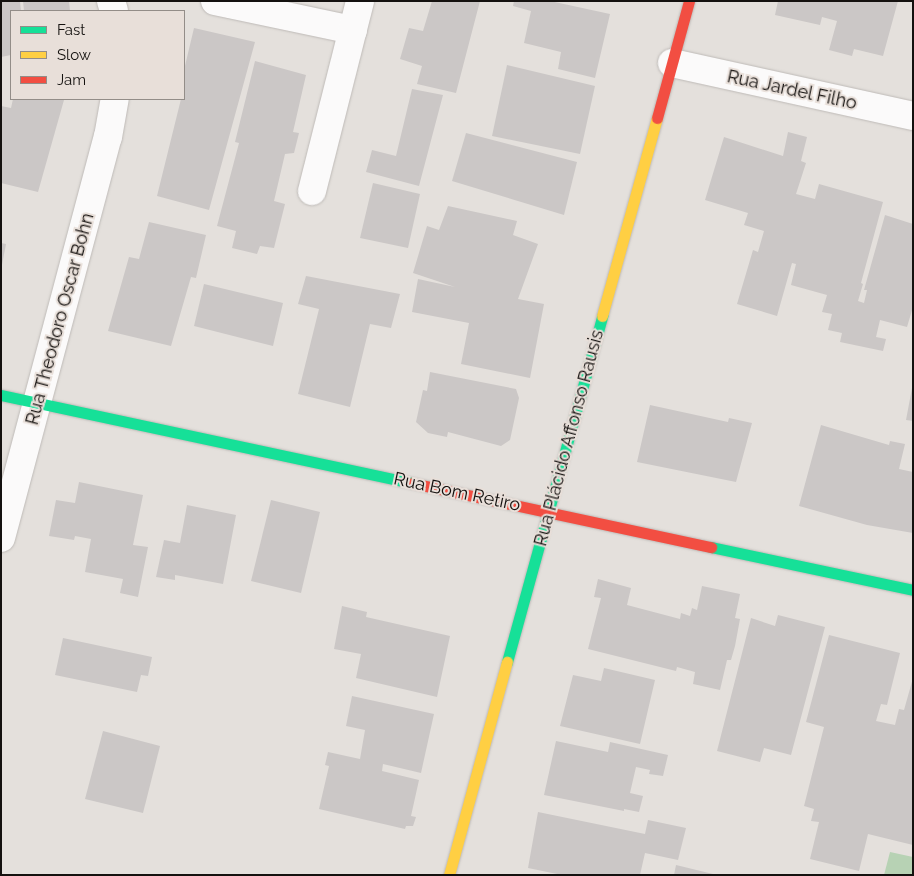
<!DOCTYPE html>
<meta charset="utf-8">
<style>
body{margin:0}
#map{position:relative;width:914px;height:876px;overflow:hidden;background:#e4e0dc;font-family:Raleway,sans-serif}
div>[style]{position:absolute}
.green>*{inset:0;background:#b7d2b4}
.building>*{inset:0;background:#cbc7c6}
.roads{filter:drop-shadow(0 0 1px #bebab7) drop-shadow(0 0 1px #bebab7)}
.street>*{height:28px;margin:-14px;padding:0 14px;transform-origin:14px;border-radius:14px;background:#fbfafa}
.fast>*{height:11px;margin:-5.5px;padding:0 5.5px;transform-origin:5.5px;border-radius:5.5px;background:#16e098}
.slow>*{height:11px;margin:-5.5px;padding:0 5.5px;transform-origin:5.5px;border-radius:5.5px;background:#ffcf43}
.jam>*{height:11px;margin:-5.5px;padding:0 5.5px;transform-origin:5.5px;border-radius:5.5px;background:#f24e42}
span{translate:-50% -50%;white-space:nowrap;text-align:center;line-height:1.15;-webkit-text-stroke:4px #e8dfd9;paint-order:stroke}
.street-label{font-size:18px;color:#14110f}
.frame{position:absolute;inset:0;border:2px solid #14110f;pointer-events:none}
.legend{position:absolute;left:10px;top:10px;width:175px;height:90px;box-sizing:border-box;background:#e8dfd9;border:1px solid #938d88;margin:0;padding:6px 9px;list-style:none;font-size:15px;color:#14110f}
.legend li{display:flex;align-items:center;gap:10px;height:25px}
.legend b{width:25px;border:1px solid #938d88}
</style>
<div id="map">
<div class="green">
<div style="clip-path:polygon(890px 852px,913px 857px,913px 875px,884px 875px)"></div>
</div>
<div class="building">
<div style="clip-path:polygon(1px 1px,20px 1px,21px 11px,11px 11px,11px 55px,1px 57px)"></div>
<div style="clip-path:polygon(23px 1px,69px 1px,70px 11px,24px 11px)"></div>
<div style="clip-path:polygon(432px 1px,480px 1px,456px 93px,417px 84px,422px 66px,400px 59px,409px 28px,423px 31px)"></div>
<div style="clip-path:polygon(514px 1px,550px 1px,610px 14px,595px 78px,558px 69px,561px 52px,524px 43px,531px 11px,513px 6px)"></div>
<div style="clip-path:polygon(778px 1px,898px 1px,883px 56px,854px 49px,852px 56px,829px 50px,837px 21px,822px 17px,820px 25px,775px 15px)"></div>
<div style="clip-path:polygon(194px 28px,255px 42px,209px 210px,157px 196px,181px 99px,184px 99px,184px 70px)"></div>
<div style="clip-path:polygon(255px 61px,306px 75px,293px 132px,299px 133px,294px 153px,285px 154px,274px 201px,285px 204px,274px 248px,260px 246px,257px 254px,232px 248px,236px 231px,217px 226px,239px 143px,235px 142px)"></div>
<div style="clip-path:polygon(507px 65px,595px 86px,580px 154px,492px 136px)"></div>
<div style="clip-path:polygon(412px 89px,443px 95px,419px 186px,366px 172px,372px 150px,396px 156px)"></div>
<div style="clip-path:polygon(13px 99px,64px 100px,38px 192px,1px 183px,1px 106px,11px 108px)"></div>
<div style="clip-path:polygon(788px 132px,807px 137px,801px 161px,806px 163px,796px 194px,815px 199px,819px 184px,883px 202px,861px 283px,863px 284px,858px 301px,864px 303px,867px 290px,864px 290px,885px 215px,913px 224px,913px 307px,907px 327px,880px 320px,876px 337px,886px 339px,883px 351px,840px 342px,842px 333px,828px 330px,832px 314px,822px 312px,827px 295px,791px 285px,796px 264px,792px 263px,777px 316px,737px 304px,753px 250px,758px 252px,764px 231px,744px 225px,748px 213px,705px 200px,724px 137px,783px 156px)"></div>
<div style="clip-path:polygon(466px 133px,577px 162px,564px 215px,452px 181px)"></div>
<div style="clip-path:polygon(373px 183px,420px 194px,408px 248px,360px 238px)"></div>
<div style="clip-path:polygon(448px 206px,517px 221px,513px 235px,538px 244px,518px 299px,544px 304px,530px 378px,461px 364px,469px 323px,412px 312px,418px 279px,455px 287px,413px 273px,427px 226px,439px 230px)"></div>
<div style="clip-path:polygon(149px 222px,206px 235px,196px 278px,191px 277px,171px 346px,108px 331px,129px 257px,139px 259px)"></div>
<div style="clip-path:polygon(1px 243px,6px 244px,2px 265px,1px 264px)"></div>
<div style="clip-path:polygon(306px 276px,400px 294px,391px 328px,370px 324px,350px 407px,298px 394px,319px 309px,298px 304px)"></div>
<div style="clip-path:polygon(204px 284px,283px 303px,273px 346px,194px 326px)"></div>
<div style="clip-path:polygon(430px 372px,516px 389px,519px 398px,510px 440px,501px 446px,448px 432px,447px 437px,428px 433px,416px 422px,423px 390px,427px 391px)"></div>
<div style="clip-path:polygon(912px 388px,913px 388px,913px 421px,906px 420px)"></div>
<div style="clip-path:polygon(650px 405px,728px 422px,729px 418px,752px 423px,736px 482px,637px 462px)"></div>
<div style="clip-path:polygon(821px 425px,889px 445px,890px 441px,905px 444px,899px 469px,913px 472px,913px 533px,867px 525px,799px 506px)"></div>
<div style="clip-path:polygon(79px 482px,143px 495px,133px 545px,148px 547px,138px 597px,120px 593px,123px 579px,85px 572px,91px 539px,75px 536px,74px 540px,49px 536px,56px 500px,75px 503px)"></div>
<div style="clip-path:polygon(271px 500px,320px 512px,301px 593px,251px 581px)"></div>
<div style="clip-path:polygon(187px 505px,236px 515px,223px 584px,175px 575px,175px 580px,156px 577px,164px 540px,180px 543px)"></div>
<div style="clip-path:polygon(598px 579px,631px 588px,627px 605px,680px 619px,681px 613px,690px 616px,692px 608px,697px 610px,702px 586px,740px 594px,735px 618px,740px 619px,735px 646px,731px 660px,727px 660px,720px 690px,693px 684px,695px 672px,677px 667px,676px 671px,588px 649px,601px 598px,594px 597px)"></div>
<div style="clip-path:polygon(342px 606px,367px 612px,366px 617px,450px 636px,437px 697px,356px 678px,361px 654px,334px 649px)"></div>
<div style="clip-path:polygon(778px 615px,825px 627px,791px 755px,764px 748px,760px 762px,717px 751px,751px 618px,775px 626px)"></div>
<div style="clip-path:polygon(829px 635px,900px 653px,887px 705px,881px 704px,876px 721px,895px 725px,899px 709px,904px 710px,913px 678px,913px 845px,868px 834px,859px 871px,810px 859px,819px 822px,811px 821px,814px 809px,804px 806px,824px 727px,806px 722px)"></div>
<div style="clip-path:polygon(63px 638px,152px 657px,148px 676px,141px 675px,137px 692px,55px 675px)"></div>
<div style="clip-path:polygon(604px 668px,655px 680px,640px 744px,560px 726px,573px 675px,601px 681px)"></div>
<div style="clip-path:polygon(352px 696px,434px 714px,421px 773px,383px 764px,382px 771px,419px 780px,411px 816px,416px 817px,413px 826px,406px 826px,405px 829px,319px 809px,329px 766px,325px 765px,328px 752px,360px 759px,365px 730px,346px 726px)"></div>
<div style="clip-path:polygon(103px 731px,160px 746px,143px 813px,85px 799px)"></div>
<div style="clip-path:polygon(556px 741px,608px 752px,610px 742px,668px 755px,663px 776px,649px 774px,650px 770px,636px 767px,630px 793px,643px 796px,639px 812px,624px 809px,624px 811px,544px 795px)"></div>
<div style="clip-path:polygon(538px 812px,645px 834px,648px 820px,686px 828px,678px 860px,645px 853px,640px 875px,562px 875px,528px 868px)"></div>
<div style="clip-path:polygon(676px 865px,713px 874px,713px 875px,674px 875px)"></div>
</div>
<div class="roads">
<div class="street">
<div style="left:111px;top:1px;width:10px;rotate:73deg"></div>
<div style="left:215px;top:1px;width:141px;rotate:11.9deg"></div>
<div style="left:672px;top:63px;width:247px;rotate:12.4deg"></div>
<div style="left:312px;top:191px;width:196px;rotate:-75.8deg"></div>
<div style="left:1px;top:538px;width:415px;rotate:-75.1deg"></div>
<div style="left:108px;top:137px;width:39px;rotate:-80deg"></div>
</div>
<div class="fast">
<div style="left:1px;top:395px;width:420px;rotate:12.1deg"></div>
<div style="left:711px;top:547px;width:207px;rotate:12deg"></div>
<div style="left:507px;top:662px;width:359px;rotate:-74.6deg"></div>
</div>
<div class="slow">
<div style="left:602px;top:316px;width:205px;rotate:-74.5deg"></div>
<div style="left:449px;top:875px;width:221px;rotate:-74.8deg"></div>
</div>
<div class="jam">
<div style="left:657px;top:118px;width:121px;rotate:-74.7deg"></div>
<div style="left:412px;top:483px;width:306px;rotate:12.1deg"></div>
</div>
</div>
<div class="street-label">
<span style="left:792px;top:90px;rotate:12deg">Rua Jardel Filho</span>
<span style="left:60px;top:319px;rotate:-75deg">Rua Theodoro Oscar Bohn</span>
<span style="left:569px;top:438px;rotate:-75deg">Rua Plácido Affonso Rausis</span>
<span style="left:457px;top:492px;rotate:12deg">Rua Bom Retiro</span>
</div>
<div class="frame"></div>
<ul class="legend">
<li><b style="height:6px;background:#16e098"></b>Fast</li>
<li><b style="height:6px;background:#ffcf43"></b>Slow</li>
<li><b style="height:6px;background:#f24e42"></b>Jam</li>
</ul>
</div>
